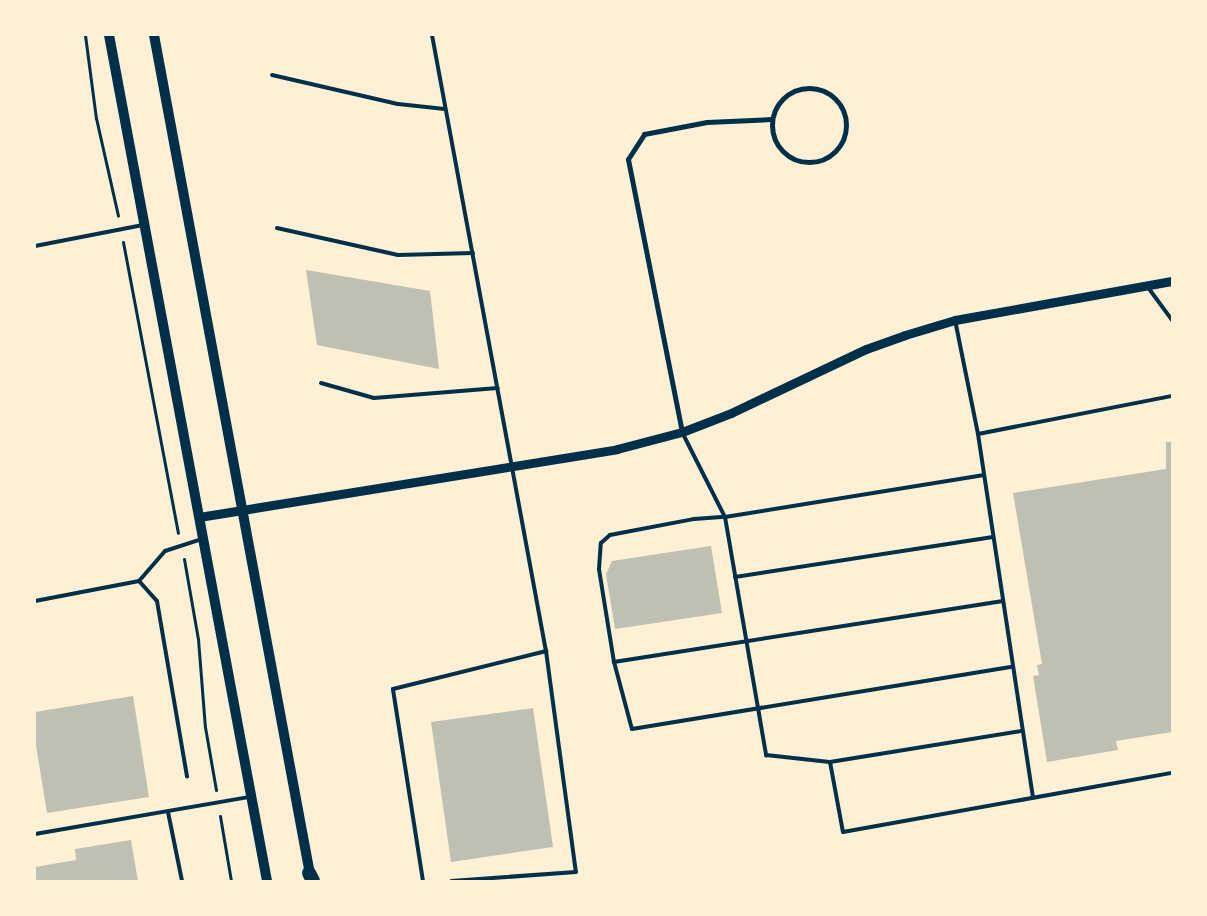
<!DOCTYPE html>
<style>
body{margin:0}
#map{position:relative;width:1207px;height:916px;overflow:hidden;background:#fdf0d5;font-family:"Open Sans",sans-serif}
div>[style]{position:absolute}
.building>*{inset:0;background:#bec0b2}
.path>*{height:3px;margin:-1.5px;padding:0 1.5px;transform-origin:1.5px;border-radius:1.5px;background:#003049}
.service>*{height:4px;margin:-2px;padding:0 2px;transform-origin:2px;border-radius:2px;background:#003049}
.minor>*{height:5px;margin:-2.5px;padding:0 2.5px;transform-origin:2.5px;border-radius:2.5px;background:#003049}
.minor>.ring{margin:-2.5px;padding:0;box-sizing:content-box;background:none;border:5px solid #003049;border-radius:50%}
.tertiary>*{height:9px;margin:-4.5px;padding:0 4.5px;transform-origin:4.5px;border-radius:4.5px;background:#003049}
.secondary>*{height:10px;margin:-5px;padding:0 5px;transform-origin:5px;border-radius:5px;background:#003049}
.trunk>*{height:14px;margin:-7px;padding:0 7px;transform-origin:7px;border-radius:7px;background:#003049}
span{translate:-50% -50%;white-space:nowrap;text-align:center;line-height:1.15;-webkit-text-stroke:4.5px #fdf0d5;paint-order:stroke}
.frame{position:absolute;inset:0;border:36px solid #fdf0d5;pointer-events:none}
</style>
<div id="map">
<div class="building">
<div style="clip-path:polygon(306px 270px,430px 291px,439px 369px,317px 345px)"></div>
<div style="clip-path:polygon(1166px 442px,1172px 442px,1172px 732px,1116px 741px,1118px 750px,1047px 762px,1033px 676px,1039px 675px,1037px 665px,1042px 664px,1013px 493px,1166px 469px)"></div>
<div style="clip-path:polygon(711px 546px,722px 613px,615px 629px,606px 574px,612px 561px)"></div>
<div style="clip-path:polygon(133px 696px,149px 797px,47px 813px,35px 739px,35px 712px)"></div>
<div style="clip-path:polygon(533px 708px,553px 847px,451px 862px,431px 722px)"></div>
<div style="clip-path:polygon(131px 840px,138px 881px,35px 881px,35px 867px,76px 860px,75px 849px)"></div>
</div>
<div class="path">
<div style="left:85px;top:35px;width:84px;rotate:82.5deg"></div>
<div style="left:96px;top:118px;width:100px;rotate:77.3deg"></div>
<div style="left:123px;top:242px;width:296px;rotate:79.3deg"></div>
<div style="left:184px;top:559px;width:81px;rotate:80.1deg"></div>
<div style="left:198px;top:639px;width:88px;rotate:85.5deg"></div>
<div style="left:205px;top:727px;width:64px;rotate:80.1deg"></div>
<div style="left:220px;top:816px;width:66px;rotate:80.4deg"></div>
</div>
<div class="service">
<div style="left:432px;top:35px;width:626px;rotate:79.52deg"></div>
<div style="left:546px;top:651px;width:223px;rotate:82.3deg"></div>
<div style="left:576px;top:872px;width:125px;rotate:175.9deg"></div>
<div style="left:272px;top:75px;width:129px;rotate:13deg"></div>
<div style="left:398px;top:104px;width:47px;rotate:6.1deg"></div>
<div style="left:277px;top:228px;width:124px;rotate:12.6deg"></div>
<div style="left:398px;top:255px;width:75px;rotate:-1.5deg"></div>
<div style="left:35px;top:246px;width:110px;rotate:-11deg"></div>
<div style="left:1147px;top:286px;width:42px;rotate:53.7deg"></div>
<div style="left:955px;top:320px;width:116px;rotate:78.6deg"></div>
<div style="left:978px;top:434px;width:368px;rotate:81.4deg"></div>
<div style="left:321px;top:383px;width:55px;rotate:15.8deg"></div>
<div style="left:374px;top:398px;width:124px;rotate:-4.6deg"></div>
<div style="left:682px;top:432px;width:95px;rotate:63.2deg"></div>
<div style="left:725px;top:517px;width:242px;rotate:80.2deg"></div>
<div style="left:766px;top:755px;width:64px;rotate:6.2deg"></div>
<div style="left:830px;top:762px;width:71px;rotate:79.5deg"></div>
<div style="left:843px;top:832px;width:334px;rotate:-10.2deg"></div>
<div style="left:978px;top:434px;width:198px;rotate:-11.1deg"></div>
<div style="left:735px;top:577px;width:261px;rotate:-8.8deg"></div>
<div style="left:139px;top:581px;width:27px;rotate:48deg"></div>
<div style="left:157px;top:601px;width:178px;rotate:80.3deg"></div>
<div style="left:35px;top:601px;width:106px;rotate:-10.9deg"></div>
<div style="left:139px;top:581px;width:40px;rotate:-49deg"></div>
<div style="left:165px;top:551px;width:40px;rotate:-18deg"></div>
<div style="left:1003px;top:601px;width:394px;rotate:171.1deg"></div>
<div style="left:614px;top:662px;width:69px;rotate:75deg"></div>
<div style="left:632px;top:729px;width:385px;rotate:-9.3deg"></div>
<div style="left:614px;top:662px;width:94px;rotate:-99.2deg"></div>
<div style="left:599px;top:569px;width:26px;rotate:-86deg"></div>
<div style="left:601px;top:543px;width:12px;rotate:-42deg"></div>
<div style="left:610px;top:535px;width:86px;rotate:-10.8deg"></div>
<div style="left:694px;top:519px;width:31px;rotate:-4deg"></div>
<div style="left:725px;top:517px;width:261px;rotate:-9.2deg"></div>
<div style="left:830px;top:762px;width:193px;rotate:-9.2deg"></div>
<div style="left:168px;top:812px;width:70px;rotate:78.5deg"></div>
<div style="left:35px;top:834px;width:218px;rotate:-9.8deg"></div>
<div style="left:423px;top:881px;width:194px;rotate:-98.9deg"></div>
<div style="left:393px;top:689px;width:158px;rotate:-13.9deg"></div>
</div>
<div class="minor">
<div class="ring" style="left:772px;top:88px;width:69px;height:69px"></div>
<div style="left:682px;top:432px;width:278px;rotate:-101.2deg"></div>
<div style="left:628px;top:159px;width:30px;rotate:-57deg"></div>
<div style="left:644px;top:134px;width:64px;rotate:-10.8deg"></div>
<div style="left:707px;top:122px;width:65px;rotate:-2.6deg"></div>
</div>
<div class="tertiary">
<div style="left:199px;top:517px;width:423px;rotate:-9.2deg"></div>
<div style="left:617px;top:449px;width:67px;rotate:-14.7deg"></div>
<div style="left:682px;top:432px;width:53px;rotate:-21.2deg"></div>
<div style="left:731px;top:413px;width:149px;rotate:-25.4deg"></div>
<div style="left:866px;top:349px;width:41px;rotate:-19.7deg"></div>
<div style="left:905px;top:335px;width:52px;rotate:-16.7deg"></div>
<div style="left:955px;top:320px;width:220px;rotate:-10.2deg"></div>
</div>
<div class="secondary">
<div style="left:109px;top:35px;width:861px;rotate:79.42deg"></div>
<div style="left:154px;top:35px;width:859px;rotate:79.47deg"></div>
</div>
<div class="trunk">
<div style="left:309px;top:873px;width:9px;rotate:63deg"></div>
</div>
<div class="frame"></div>
</div>
